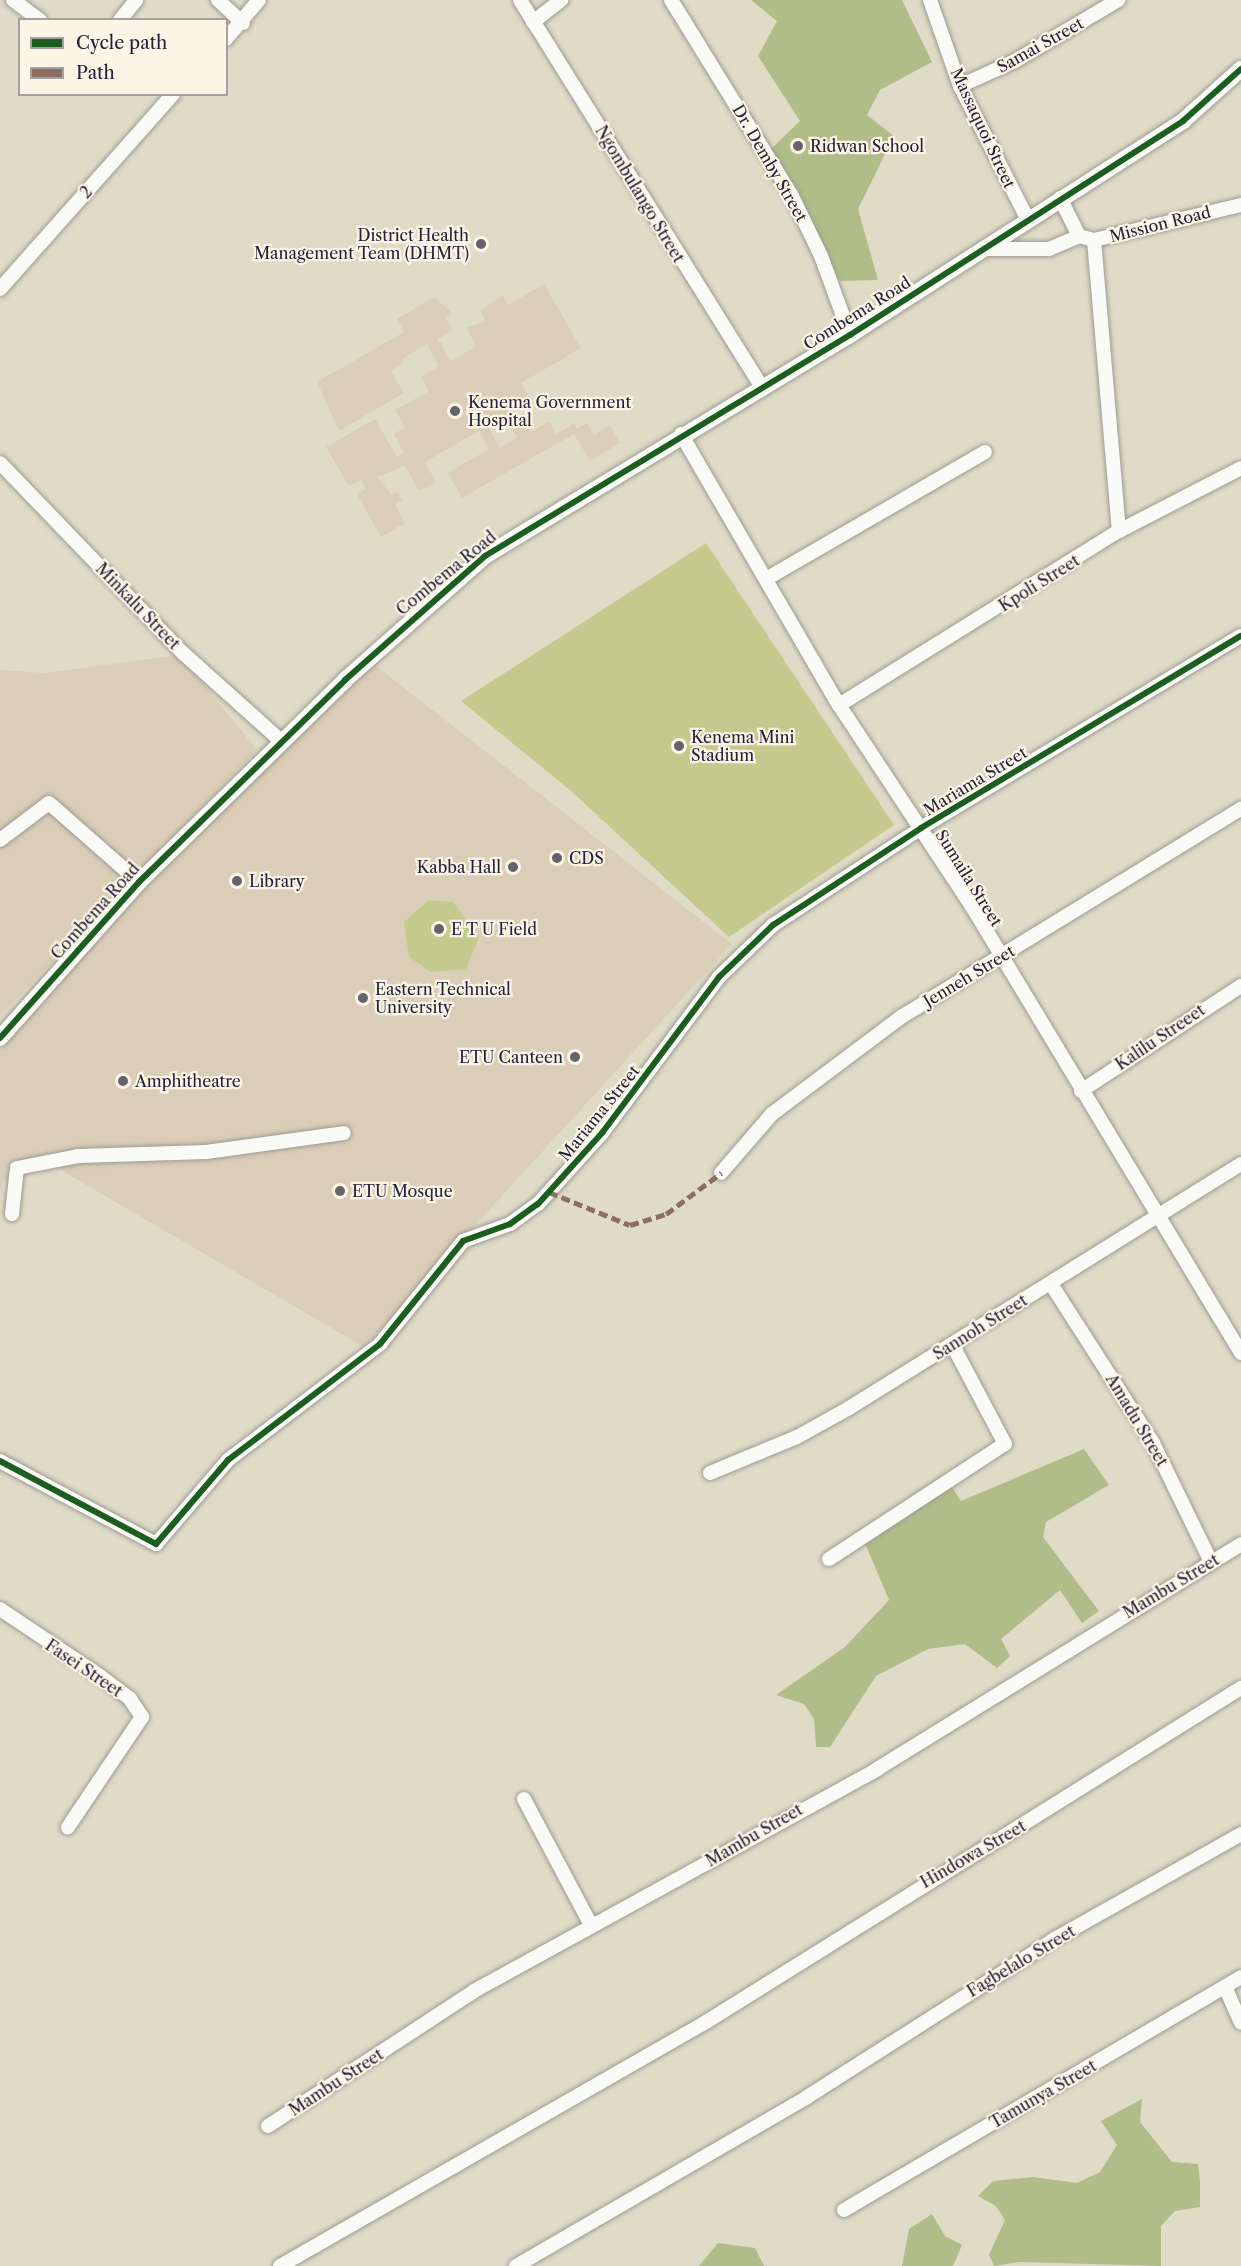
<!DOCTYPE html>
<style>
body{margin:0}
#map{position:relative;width:1241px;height:2266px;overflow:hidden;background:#dfdbc7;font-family:"Libre Caslon Text",serif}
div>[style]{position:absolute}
.built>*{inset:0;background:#dbceb8}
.green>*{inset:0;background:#c4ca8e}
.forest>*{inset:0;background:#b0bd89}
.roads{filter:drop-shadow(0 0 2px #9d9b92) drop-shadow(0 0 2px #9d9b92)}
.minor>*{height:14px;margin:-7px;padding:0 7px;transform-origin:7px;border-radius:7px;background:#fafaf7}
.tertiary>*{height:16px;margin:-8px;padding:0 8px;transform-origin:8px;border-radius:8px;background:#fafaf7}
.quiet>*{height:4.5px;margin-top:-2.25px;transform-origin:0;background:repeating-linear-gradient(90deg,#8d6e63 0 9px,transparent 0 13.5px)}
.cycleway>*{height:6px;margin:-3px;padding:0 3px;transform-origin:3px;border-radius:3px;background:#1b5e20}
.dots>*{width:16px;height:16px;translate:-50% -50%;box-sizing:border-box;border:3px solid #fcf5e5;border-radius:50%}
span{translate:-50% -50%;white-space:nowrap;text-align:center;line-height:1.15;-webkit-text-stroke:4.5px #fcf5e5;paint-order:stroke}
.street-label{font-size:16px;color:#22223b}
.poi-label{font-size:16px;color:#22223b}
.left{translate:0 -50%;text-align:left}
.right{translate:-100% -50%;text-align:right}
.legend{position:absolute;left:18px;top:18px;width:210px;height:78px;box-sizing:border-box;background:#fcf5e5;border:2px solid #a5a1a1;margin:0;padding:8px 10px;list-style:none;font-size:18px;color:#22223b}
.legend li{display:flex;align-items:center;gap:12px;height:30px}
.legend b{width:30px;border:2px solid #a5a1a1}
</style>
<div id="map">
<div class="built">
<div style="clip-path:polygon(544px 284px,581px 348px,521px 383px,529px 398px,509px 403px,514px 412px,488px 427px,500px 448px,517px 438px,510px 425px,523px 418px,531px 432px,549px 421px,556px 434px,574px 424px,577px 429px,587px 423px,594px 435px,610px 425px,620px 443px,590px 461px,574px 434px,462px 498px,448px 473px,489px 449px,479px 431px,425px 462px,436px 482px,419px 491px,405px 466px,377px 477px,392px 495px,398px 492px,402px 500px,395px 505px,405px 523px,381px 537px,357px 494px,366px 489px,361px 480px,349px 486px,326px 447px,375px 419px,397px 457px,404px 453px,394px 434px,405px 427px,395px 410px,429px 391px,421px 377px,439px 366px,427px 344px,402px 359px,404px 363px,391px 371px,404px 393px,339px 431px,317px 382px,404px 332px,397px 319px,434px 297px,453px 314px,446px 319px,453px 330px,438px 339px,451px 361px,476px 346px,466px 327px,486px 322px,480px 310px,503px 296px,508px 305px)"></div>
<div style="clip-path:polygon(180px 655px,257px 750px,0 1016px,0 670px,45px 673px)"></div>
<div style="clip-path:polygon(366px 658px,732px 944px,364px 1347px,54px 1166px,3px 1180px,0 1194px,0 1051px,127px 892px)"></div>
</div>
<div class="green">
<div style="clip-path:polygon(706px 543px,894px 825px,729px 937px,571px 791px,461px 701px)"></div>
<div style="clip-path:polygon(429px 900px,453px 902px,479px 937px,466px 969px,431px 972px,409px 957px,404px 922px)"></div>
</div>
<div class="forest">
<div style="clip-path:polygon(751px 0,902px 0,932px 62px,880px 90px,867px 115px,894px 136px,858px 209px,878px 280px,840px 281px,770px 150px,800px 121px,758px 56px,777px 21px)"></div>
<div style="clip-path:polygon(1084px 1449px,1109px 1485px,1046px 1522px,1043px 1537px,1099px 1611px,1082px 1623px,1060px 1590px,1001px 1639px,1010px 1656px,997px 1668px,965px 1644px,928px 1649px,876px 1676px,830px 1747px,816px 1747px,814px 1719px,804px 1704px,776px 1695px,845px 1647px,889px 1600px,865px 1543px,951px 1486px,961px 1501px)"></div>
<div style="clip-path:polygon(1142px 2099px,1140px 2122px,1172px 2162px,1198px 2164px,1200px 2181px,1200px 2207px,1175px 2211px,1161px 2226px,1161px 2266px,1020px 2262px,994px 2266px,989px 2255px,1005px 2220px,996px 2206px,978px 2196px,993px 2181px,1033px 2177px,1077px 2183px,1100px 2172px,1117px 2145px,1101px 2121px)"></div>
<div style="clip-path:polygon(932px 2214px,945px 2236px,962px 2245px,953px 2266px,902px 2266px,909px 2229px)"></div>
<div style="clip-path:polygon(718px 2243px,755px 2248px,764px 2266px,699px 2266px)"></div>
</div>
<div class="roads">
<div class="minor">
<div style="left:13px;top:0;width:34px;rotate:37deg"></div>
<div style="left:218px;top:0;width:34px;rotate:43deg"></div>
<div style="left:520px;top:0;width:456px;rotate:58deg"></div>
<div style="left:671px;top:0;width:230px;rotate:58.3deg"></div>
<div style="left:792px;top:196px;width:67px;rotate:64.2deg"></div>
<div style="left:821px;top:256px;width:84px;rotate:69.8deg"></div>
<div style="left:930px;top:0;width:91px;rotate:70.8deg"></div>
<div style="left:960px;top:86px;width:150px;rotate:63.1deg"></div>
<div style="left:120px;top:20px;width:26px;rotate:-51deg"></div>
<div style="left:533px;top:22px;width:36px;rotate:-38deg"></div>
<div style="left:226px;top:39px;width:51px;rotate:-49.8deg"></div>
<div style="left:960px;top:86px;width:60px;rotate:-24.4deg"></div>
<div style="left:1015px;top:61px;width:120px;rotate:-30.6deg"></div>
<div style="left:1060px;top:198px;width:42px;rotate:63.4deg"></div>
<div style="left:1079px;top:236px;width:16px;rotate:15deg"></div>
<div style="left:1094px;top:240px;width:151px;rotate:-13.4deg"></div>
<div style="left:1094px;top:240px;width:292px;rotate:85.1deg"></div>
<div style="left:984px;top:249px;width:65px"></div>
<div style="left:1049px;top:249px;width:33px;rotate:-23deg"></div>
<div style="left:0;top:289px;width:261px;rotate:-48.4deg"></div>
<div style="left:681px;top:434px;width:314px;rotate:59.8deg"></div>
<div style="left:839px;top:705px;width:240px;rotate:56.6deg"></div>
<div style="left:971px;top:905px;width:523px;rotate:58.92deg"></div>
<div style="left:0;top:463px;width:265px;rotate:46.1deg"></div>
<div style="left:184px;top:654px;width:132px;rotate:41.9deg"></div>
<div style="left:766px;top:579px;width:253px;rotate:-30.1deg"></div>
<div style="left:839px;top:705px;width:330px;rotate:-31.9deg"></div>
<div style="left:1119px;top:531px;width:137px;rotate:-27.3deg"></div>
<div style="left:0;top:840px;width:61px;rotate:-37.1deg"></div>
<div style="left:49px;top:803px;width:120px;rotate:41.3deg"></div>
<div style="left:1081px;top:1091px;width:191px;rotate:-33.3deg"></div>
<div style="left:721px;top:1173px;width:78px;rotate:-49.2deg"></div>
<div style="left:772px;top:1114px;width:161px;rotate:-36.9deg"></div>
<div style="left:901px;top:1017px;width:399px;rotate:-31.5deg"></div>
<div style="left:12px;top:1214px;width:46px;rotate:-83.8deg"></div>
<div style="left:17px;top:1168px;width:62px;rotate:-11.1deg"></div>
<div style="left:78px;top:1156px;width:128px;rotate:-1.8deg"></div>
<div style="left:206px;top:1152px;width:139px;rotate:-7.8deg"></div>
<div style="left:1051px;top:1284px;width:189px;rotate:57.3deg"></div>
<div style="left:1153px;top:1443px;width:132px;rotate:64deg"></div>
<div style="left:0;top:1461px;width:177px;rotate:28deg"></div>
<div style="left:156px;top:1544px;width:111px;rotate:-49.4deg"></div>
<div style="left:228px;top:1460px;width:191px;rotate:-37.3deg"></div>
<div style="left:380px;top:1344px;width:132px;rotate:-51.1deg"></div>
<div style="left:463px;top:1241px;width:50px;rotate:-19.9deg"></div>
<div style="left:510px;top:1224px;width:34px;rotate:-36deg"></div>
<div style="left:538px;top:1204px;width:96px;rotate:-48deg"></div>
<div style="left:602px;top:1133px;width:195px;rotate:-53.1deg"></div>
<div style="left:719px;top:977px;width:75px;rotate:-43.9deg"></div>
<div style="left:773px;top:925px;width:177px;rotate:-33.2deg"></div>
<div style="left:921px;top:828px;width:373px;rotate:-31deg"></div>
<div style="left:710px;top:1473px;width:94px;rotate:-22.5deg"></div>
<div style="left:797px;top:1437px;width:60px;rotate:-29.1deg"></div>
<div style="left:849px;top:1408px;width:462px;rotate:-31.9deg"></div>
<div style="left:829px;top:1559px;width:210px;rotate:-33.2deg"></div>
<div style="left:1005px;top:1444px;width:113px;rotate:-117.9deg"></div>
<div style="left:0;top:1609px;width:120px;rotate:33.8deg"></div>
<div style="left:100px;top:1676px;width:38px;rotate:37deg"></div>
<div style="left:130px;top:1699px;width:22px;rotate:56deg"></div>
<div style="left:142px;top:1717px;width:133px;rotate:123.9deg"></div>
<div style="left:524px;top:1799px;width:143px;rotate:62deg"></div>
<div style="left:1225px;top:1987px;width:39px;rotate:66deg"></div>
<div style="left:268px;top:2126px;width:246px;rotate:-33.2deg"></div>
<div style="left:474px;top:1991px;width:460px;rotate:-28.8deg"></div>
<div style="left:877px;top:1769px;width:428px;rotate:-31.7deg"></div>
<div style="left:844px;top:2210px;width:460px;rotate:-30.4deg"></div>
<div style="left:280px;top:2266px;width:491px;rotate:-29.8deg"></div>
<div style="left:706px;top:2022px;width:631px;rotate:-31.98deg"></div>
<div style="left:516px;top:2266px;width:337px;rotate:-30.1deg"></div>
<div style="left:807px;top:2097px;width:292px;rotate:-32.5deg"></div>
<div style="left:1053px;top:1940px;width:216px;rotate:-29.4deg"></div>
</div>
<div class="tertiary">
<div style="left:0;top:1038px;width:209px;rotate:-48.3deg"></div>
<div style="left:139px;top:882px;width:289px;rotate:-44.4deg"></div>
<div style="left:345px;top:680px;width:187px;rotate:-41.5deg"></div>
<div style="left:485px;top:556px;width:427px;rotate:-31.2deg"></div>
<div style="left:850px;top:335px;width:396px;rotate:-32.7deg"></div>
<div style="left:1183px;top:121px;width:78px;rotate:-41.9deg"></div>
</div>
</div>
<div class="quiet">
<div style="left:549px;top:1192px;width:87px;rotate:22.2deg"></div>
<div style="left:630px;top:1225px;width:38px;rotate:-17deg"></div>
<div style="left:666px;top:1214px;width:69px;rotate:-36.7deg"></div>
</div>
<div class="cycleway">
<div style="left:0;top:1038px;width:209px;rotate:-48.3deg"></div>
<div style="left:139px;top:882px;width:289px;rotate:-44.4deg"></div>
<div style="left:345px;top:680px;width:187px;rotate:-41.5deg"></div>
<div style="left:485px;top:556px;width:427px;rotate:-31.2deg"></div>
<div style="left:850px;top:335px;width:396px;rotate:-32.7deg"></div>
<div style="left:1183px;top:121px;width:78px;rotate:-41.9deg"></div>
<div style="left:0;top:1461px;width:177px;rotate:28deg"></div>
<div style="left:156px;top:1544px;width:111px;rotate:-49.4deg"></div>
<div style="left:228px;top:1460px;width:191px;rotate:-37.3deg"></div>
<div style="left:380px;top:1344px;width:132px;rotate:-51.1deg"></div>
<div style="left:463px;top:1241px;width:50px;rotate:-19.9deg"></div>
<div style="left:510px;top:1224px;width:34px;rotate:-36deg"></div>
<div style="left:538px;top:1204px;width:96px;rotate:-48deg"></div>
<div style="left:602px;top:1133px;width:195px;rotate:-53.1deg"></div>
<div style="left:719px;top:977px;width:75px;rotate:-43.9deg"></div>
<div style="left:773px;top:925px;width:177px;rotate:-33.2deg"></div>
<div style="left:921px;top:828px;width:373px;rotate:-31deg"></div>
</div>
<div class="dots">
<div style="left:798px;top:146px;background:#64636c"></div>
<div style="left:481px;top:244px;background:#64636c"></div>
<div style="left:455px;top:411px;background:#64636c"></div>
<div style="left:679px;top:746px;background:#64636c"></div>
<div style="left:557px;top:858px;background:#64636c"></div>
<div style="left:513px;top:867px;background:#64636c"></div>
<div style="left:237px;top:881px;background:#64636c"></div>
<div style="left:439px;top:929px;background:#64636c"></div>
<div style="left:363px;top:998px;background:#64636c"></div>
<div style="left:575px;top:1057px;background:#64636c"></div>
<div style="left:123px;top:1081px;background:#64636c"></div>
<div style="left:340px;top:1191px;background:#64636c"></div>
</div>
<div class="street-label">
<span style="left:1040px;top:45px;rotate:-29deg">Samai Street</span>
<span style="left:983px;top:128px;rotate:65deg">Massaquoi Street</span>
<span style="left:770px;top:163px;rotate:60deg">Dr. Demby Street</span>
<span style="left:86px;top:192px;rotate:-47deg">2</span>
<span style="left:640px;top:194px;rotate:59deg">Ngombulango Street</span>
<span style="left:1160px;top:224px;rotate:-14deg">Mission Road</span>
<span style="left:857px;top:313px;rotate:-32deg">Combema Road</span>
<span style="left:446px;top:573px;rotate:-39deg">Combema Road</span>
<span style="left:1039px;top:583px;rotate:-32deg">Kpoli Street</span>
<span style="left:138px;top:606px;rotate:46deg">Minkalu Street</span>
<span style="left:975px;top:781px;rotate:-31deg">Mariama Street</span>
<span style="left:969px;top:878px;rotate:58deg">Sumaila Street</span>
<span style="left:95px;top:911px;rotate:-48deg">Combema Road</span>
<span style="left:969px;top:976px;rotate:-31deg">Jenneh Street</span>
<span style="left:1160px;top:1037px;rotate:-34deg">Kalilu Streeet</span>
<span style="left:599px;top:1113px;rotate:-51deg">Mariama Street</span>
<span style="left:980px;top:1327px;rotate:-32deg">Sannoh Street</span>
<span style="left:1137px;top:1420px;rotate:59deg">Amadu Street</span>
<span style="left:1171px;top:1586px;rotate:-31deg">Mambu Street</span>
<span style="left:84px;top:1668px;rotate:34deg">Fasei Street</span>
<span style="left:754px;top:1835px;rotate:-30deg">Mambu Street</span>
<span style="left:973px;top:1854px;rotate:-30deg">Hindowa Street</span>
<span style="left:1021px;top:1961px;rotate:-31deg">Fagbelalo Street</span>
<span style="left:336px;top:2082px;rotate:-33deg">Mambu Street</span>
<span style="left:1043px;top:2094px;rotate:-30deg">Tamunya Street</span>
</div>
<div class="poi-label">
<span class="left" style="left:810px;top:146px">Ridwan School</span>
<span class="right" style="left:469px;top:244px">District Health<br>Management Team (DHMT)</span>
<span class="left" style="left:468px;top:411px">Kenema Government<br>Hospital</span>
<span class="left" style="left:691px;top:746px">Kenema Mini<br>Stadium</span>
<span class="left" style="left:569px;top:858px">CDS</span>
<span class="right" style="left:501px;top:867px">Kabba Hall</span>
<span class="left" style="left:249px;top:881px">Library</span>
<span class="left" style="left:451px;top:929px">E T U Field</span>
<span class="left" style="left:375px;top:998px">Eastern Technical<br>University</span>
<span class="right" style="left:563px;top:1057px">ETU Canteen</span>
<span class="left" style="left:135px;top:1081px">Amphitheatre</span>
<span class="left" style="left:352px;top:1191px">ETU Mosque</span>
</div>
<ul class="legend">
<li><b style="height:8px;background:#1b5e20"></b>Cycle path</li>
<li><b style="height:8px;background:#8d6e63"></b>Path</li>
</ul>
</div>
